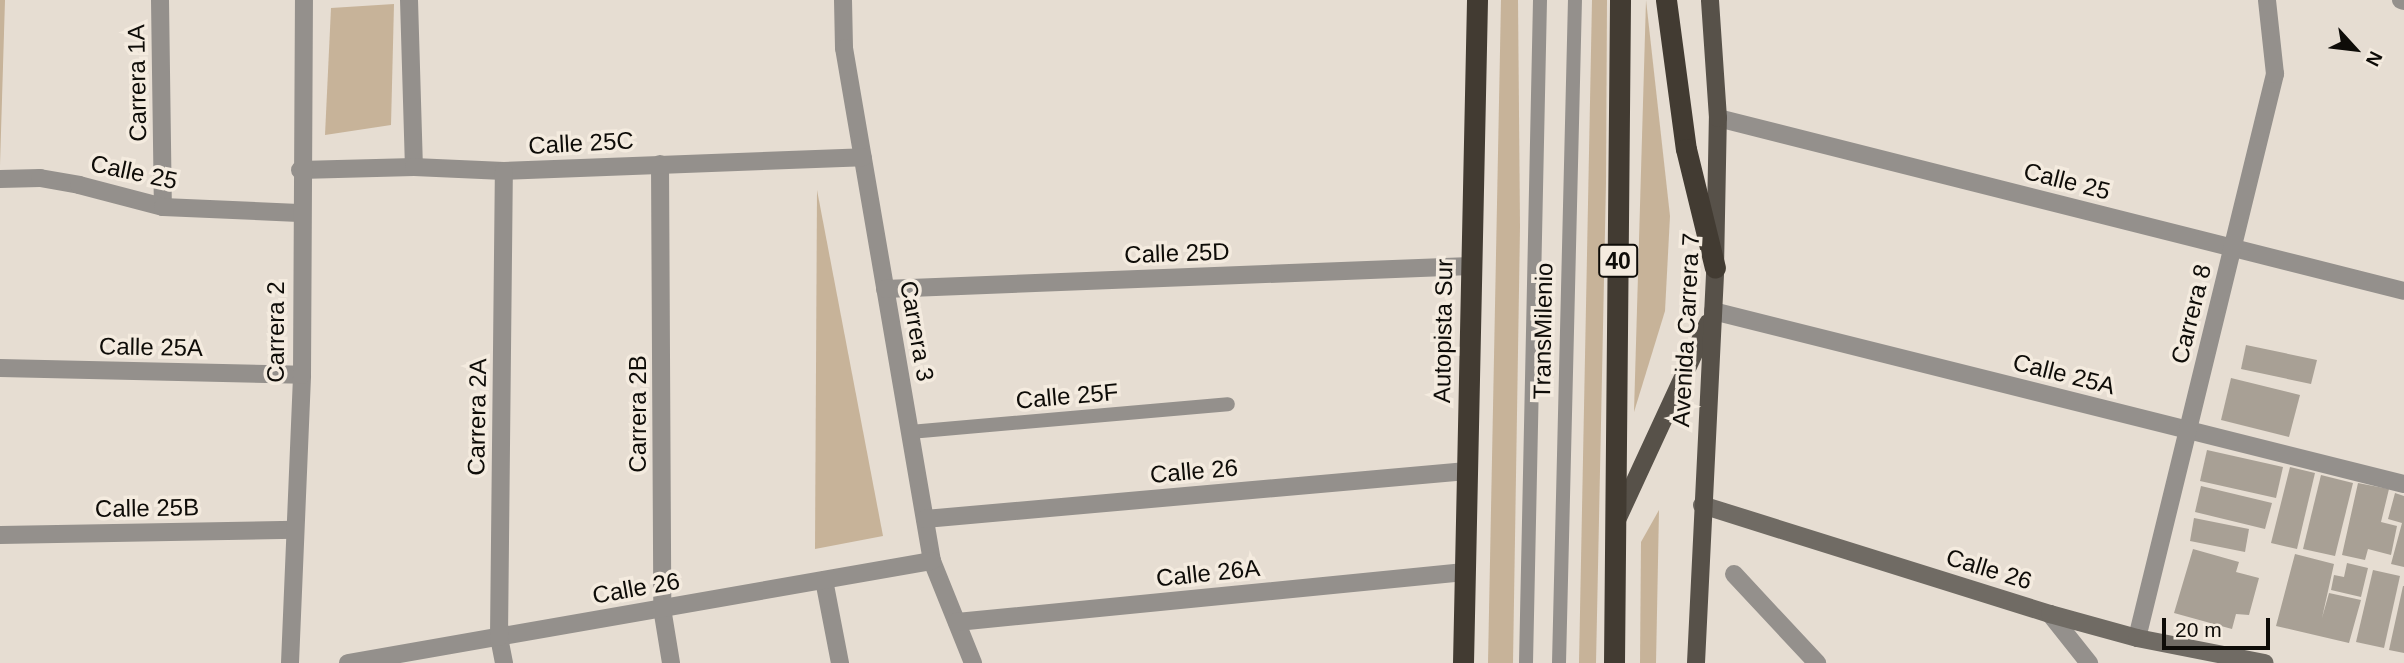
<!DOCTYPE html>
<style>
body{margin:0}
#map{position:relative;width:2404px;height:663px;overflow:hidden;background:#e6ddd2;font-family:Arial,sans-serif}
div>[style]{position:absolute}
.green>*{inset:0;background:#c7b399}
.building>*{inset:0;background:#a8a095}
.lane>*{height:14px;margin:-7px;padding:0 7px;transform-origin:7px;border-radius:7px;background:#94908c}
.street>*{height:18px;margin:-9px;padding:0 9px;transform-origin:9px;border-radius:9px;background:#94908c}
.secondary>*{height:18px;margin:-9px;padding:0 9px;transform-origin:9px;border-radius:9px;background:#706b64}
.primary>*{height:18px;margin:-9px;padding:0 9px;transform-origin:9px;border-radius:9px;background:#575149}
.highway>*{height:21px;margin:-10.5px;padding:0 10.5px;transform-origin:10.5px;border-radius:10.5px;background:#423b32}
span{translate:-50% -50%;white-space:nowrap;text-align:center;line-height:1.15;-webkit-text-stroke:7px #f4ebdf;paint-order:stroke}
.shield-label span{padding:2px 5px;background:#f4ebdf;border:2px solid;border-radius:5px;-webkit-text-stroke-width:0}
.shield-label{font-size:23px;color:#0e0c08;font-weight:700}
.street-label{font-size:24px;color:#0e0c08}
.north{position:absolute;left:2320px;top:14px;width:70px;height:70px;-webkit-text-stroke:5px #f4ebdf;paint-order:stroke;rotate:117deg;font-size:19px;font-weight:700;line-height:28px;text-align:center;color:#0e0c08}
.north::after{content:'';display:block;margin:auto;width:24px;height:32px;background:#0e0c08;clip-path:polygon(50% 0,100% 100%,50% 72%,0 100%)}
.scale{position:absolute;left:2162px;top:618px;width:108px;height:32px;box-sizing:border-box;border:4px solid #0e0c08;border-top:0;padding-left:9px;font-size:21px;line-height:24px;white-space:nowrap;color:#0e0c08;-webkit-text-stroke:5px #f4ebdf;paint-order:stroke}
</style>
<div id="map">
<div class="green">
<div style="clip-path:polygon(0 0,5px 0,0 165px)"></div>
<div style="clip-path:polygon(1501px 0,1518px 0,1520px 227px,1513px 663px,1488px 663px)"></div>
<div style="clip-path:polygon(1592px 0,1607px 0,1606px 183px,1596px 663px,1579px 663px)"></div>
<div style="clip-path:polygon(1646px 0,1670px 216px,1665px 311px,1634px 412px)"></div>
<div style="clip-path:polygon(394px 4px,391px 125px,325px 135px,331px 8px)"></div>
<div style="clip-path:polygon(817px 190px,883px 536px,815px 549px)"></div>
<div style="clip-path:polygon(1659px 510px,1656px 663px,1640px 663px,1641px 542px)"></div>
</div>
<div class="building">
<div style="clip-path:polygon(2246px 345px,2317px 360px,2311px 384px,2241px 369px)"></div>
<div style="clip-path:polygon(2231px 378px,2300px 395px,2289px 437px,2221px 420px)"></div>
<div style="clip-path:polygon(2207px 450px,2283px 467px,2276px 498px,2200px 481px)"></div>
<div style="clip-path:polygon(2290px 467px,2315px 473px,2297px 549px,2271px 543px)"></div>
<div style="clip-path:polygon(2321px 475px,2353px 483px,2335px 556px,2303px 549px)"></div>
<div style="clip-path:polygon(2358px 483px,2389px 489px,2381px 522px,2397px 526px,2391px 555px,2368px 549px,2365px 560px,2342px 555px)"></div>
<div style="clip-path:polygon(2201px 486px,2272px 503px,2265px 529px,2195px 512px)"></div>
<div style="clip-path:polygon(2395px 493px,2404px 496px,2404px 567px,2391px 564px,2402px 523px,2388px 519px)"></div>
<div style="clip-path:polygon(2194px 518px,2249px 529px,2245px 552px,2190px 541px)"></div>
<div style="clip-path:polygon(2193px 549px,2239px 562px,2236px 572px,2259px 578px,2249px 615px,2236px 614px,2232px 629px,2174px 613px)"></div>
<div style="clip-path:polygon(2295px 554px,2334px 564px,2322px 618px,2329px 593px,2361px 600px,2349px 643px,2276px 626px)"></div>
<div style="clip-path:polygon(2347px 563px,2368px 568px,2361px 597px,2331px 590px,2334px 575px,2344px 577px)"></div>
<div style="clip-path:polygon(2373px 570px,2400px 576px,2384px 648px,2356px 642px)"></div>
<div style="clip-path:polygon(2403px 586px,2404px 586px,2404px 653px,2389px 650px)"></div>
</div>
<div class="lane">
<div style="left:910px;top:432px;width:319px;rotate:-5deg"></div>
<div style="left:1526px;top:663px;width:663px;rotate:-88.79deg"></div>
<div style="left:1559px;top:663px;width:663px;rotate:-88.62deg"></div>
</div>
<div class="street">
<div style="left:160px;top:0;width:207px;rotate:89.2deg"></div>
<div style="left:409px;top:0;width:167px;rotate:88.3deg"></div>
<div style="left:843px;top:0;width:48px;rotate:88.8deg"></div>
<div style="left:844px;top:48px;width:520px;rotate:80.27deg"></div>
<div style="left:932px;top:561px;width:110px;rotate:68.1deg"></div>
<div style="left:2401px;top:0;width:3px;rotate:18deg"></div>
<div style="left:1718px;top:118px;width:707px;rotate:14.15deg"></div>
<div style="left:660px;top:164px;width:444px;rotate:89.7deg"></div>
<div style="left:662px;top:608px;width:56px;rotate:80.7deg"></div>
<div style="left:300px;top:170px;width:114px;rotate:-1.5deg"></div>
<div style="left:414px;top:167px;width:90px;rotate:2.5deg"></div>
<div style="left:504px;top:171px;width:359px;rotate:-2.2deg"></div>
<div style="left:0;top:179px;width:40px;rotate:-1.4deg"></div>
<div style="left:40px;top:178px;width:40px;rotate:10deg"></div>
<div style="left:79px;top:185px;width:87px;rotate:14.7deg"></div>
<div style="left:163px;top:207px;width:136px;rotate:2.5deg"></div>
<div style="left:885px;top:289px;width:586px;rotate:-2.25deg"></div>
<div style="left:1713px;top:311px;width:712px;rotate:14.06deg"></div>
<div style="left:0;top:368px;width:302px;rotate:1.3deg"></div>
<div style="left:925px;top:519px;width:544px;rotate:-5.06deg"></div>
<div style="left:0;top:535px;width:295px;rotate:-1deg"></div>
<div style="left:1734px;top:574px;width:122px;rotate:47deg"></div>
<div style="left:824px;top:580px;width:85px;rotate:79.1deg"></div>
<div style="left:2050px;top:614px;width:63px;rotate:51.5deg"></div>
<div style="left:957px;top:622px;width:510px;rotate:-5.62deg"></div>
<div style="left:2137px;top:638px;width:581px;rotate:-76.25deg"></div>
<div style="left:2275px;top:74px;width:74px;rotate:-96.2deg"></div>
<div style="left:290px;top:663px;width:288px;rotate:-87.6deg"></div>
<div style="left:302px;top:375px;width:375px;rotate:-89.7deg"></div>
<div style="left:348px;top:663px;width:593px;rotate:-9.91deg"></div>
<div style="left:504px;top:663px;width:26px;rotate:-101deg"></div>
<div style="left:499px;top:637px;width:466px;rotate:-89.4deg"></div>
</div>
<div class="secondary">
<div style="left:1702px;top:505px;width:365px;rotate:17.4deg"></div>
<div style="left:2050px;top:614px;width:90px;rotate:15.4deg"></div>
<div style="left:2137px;top:638px;width:130px;rotate:11.1deg"></div>
</div>
<div class="primary">
<div style="left:1617px;top:520px;width:217px;rotate:-65.2deg"></div>
<div style="left:1696px;top:663px;width:395px;rotate:-87.2deg"></div>
<div style="left:1715px;top:268px;width:150px;rotate:-88.9deg"></div>
<div style="left:1718px;top:118px;width:118px;rotate:-93.9deg"></div>
</div>
<div class="highway">
<div style="left:1666px;top:0;width:150px;rotate:82.4deg"></div>
<div style="left:1686px;top:149px;width:122px;rotate:76.3deg"></div>
<div style="left:1463px;top:663px;width:663px;rotate:-88.79deg"></div>
<div style="left:1614px;top:663px;width:663px;rotate:-89.48deg"></div>
</div>
<div class="shield-label">
<span style="left:1618px;top:261px">40</span>
</div>
<div class="street-label">
<span style="left:137px;top:83px;rotate:-91deg">Carrera 1A</span>
<span style="left:581px;top:143px;rotate:-3deg">Calle 25C</span>
<span style="left:134px;top:172px;rotate:12deg">Calle 25</span>
<span style="left:2067px;top:181px;rotate:14deg">Calle 25</span>
<span style="left:1177px;top:253px;rotate:-2deg">Calle 25D</span>
<span style="left:2191px;top:314px;rotate:-76deg">Carrera 8</span>
<span style="left:1686px;top:330px;rotate:-87deg">Avenida Carrera 7</span>
<span style="left:917px;top:331px;rotate:80deg">Carrera 3</span>
<span style="left:1443px;top:331px;rotate:-89deg">Autopista Sur</span>
<span style="left:1543px;top:331px;rotate:-89deg">TransMilenio</span>
<span style="left:276px;top:332px;rotate:-90deg">Carrera 2</span>
<span style="left:151px;top:347px;rotate:1deg">Calle 25A</span>
<span style="left:2064px;top:374px;rotate:14deg">Calle 25A</span>
<span style="left:1067px;top:396px;rotate:-5deg">Calle 25F</span>
<span style="left:638px;top:414px;rotate:-90deg">Carrera 2B</span>
<span style="left:477px;top:417px;rotate:-89deg">Carrera 2A</span>
<span style="left:1194px;top:471px;rotate:-5deg">Calle 26</span>
<span style="left:147px;top:508px;rotate:-1deg">Calle 25B</span>
<span style="left:1989px;top:569px;rotate:17deg">Calle 26</span>
<span style="left:1208px;top:573px;rotate:-6deg">Calle 26A</span>
<span style="left:636px;top:588px;rotate:-10deg">Calle 26</span>
</div>
<div class="north">N</div>
<div class="scale">20 m</div>
</div>
